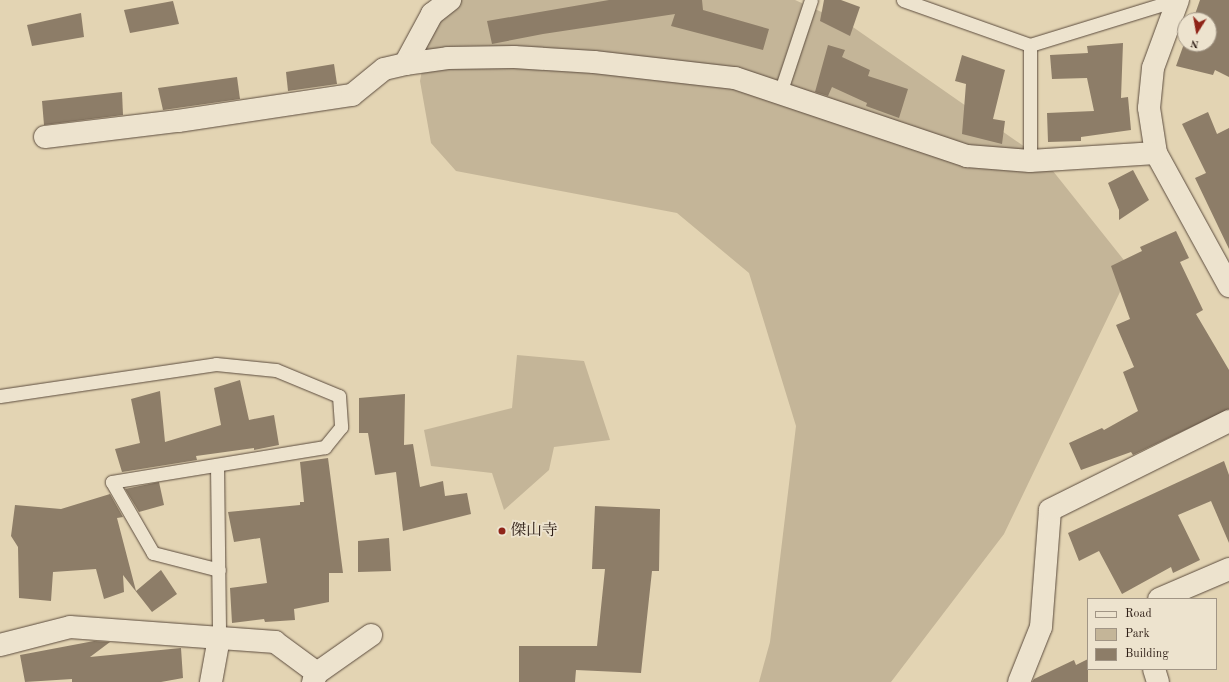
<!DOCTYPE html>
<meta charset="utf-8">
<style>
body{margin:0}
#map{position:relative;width:1229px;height:682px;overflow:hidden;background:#e3d4b3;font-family:"Old Standard TT","Noto Serif JP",serif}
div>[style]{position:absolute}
.green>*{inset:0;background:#c4b598}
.building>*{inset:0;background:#8d7d68}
.roads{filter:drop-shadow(0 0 1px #5c4c3e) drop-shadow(0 0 1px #5c4c3e)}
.lane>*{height:13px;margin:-6.5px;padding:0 6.5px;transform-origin:6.5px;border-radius:6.5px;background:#ede3ce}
.street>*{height:22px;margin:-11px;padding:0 11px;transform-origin:11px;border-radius:11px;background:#ede3ce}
.secondary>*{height:22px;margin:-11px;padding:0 11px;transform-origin:11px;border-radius:11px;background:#ede3ce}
.dots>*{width:11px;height:11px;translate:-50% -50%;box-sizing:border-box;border:2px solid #ede3ce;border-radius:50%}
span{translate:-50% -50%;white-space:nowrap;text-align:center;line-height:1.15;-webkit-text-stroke:3.5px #ede3ce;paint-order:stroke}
.poi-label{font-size:16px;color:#2f1f17}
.left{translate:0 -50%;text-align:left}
.legend{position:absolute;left:1087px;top:598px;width:130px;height:72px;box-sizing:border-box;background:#ede3ce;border:1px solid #a19585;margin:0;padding:5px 7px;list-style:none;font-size:12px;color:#2f1f17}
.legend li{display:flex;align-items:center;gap:8px;height:20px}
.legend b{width:20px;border:1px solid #a19585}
.north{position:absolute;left:1177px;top:12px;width:40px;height:40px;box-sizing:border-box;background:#ede3ce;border:1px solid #a19585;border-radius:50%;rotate:191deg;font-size:11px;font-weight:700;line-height:16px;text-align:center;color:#2f1f17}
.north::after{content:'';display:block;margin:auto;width:14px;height:18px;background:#8f2418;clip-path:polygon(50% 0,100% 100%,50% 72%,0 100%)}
</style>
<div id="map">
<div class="green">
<div style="clip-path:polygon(462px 0,795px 0,850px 25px,1045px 161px,1131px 269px,1004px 534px,891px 682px,759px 682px,770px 642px,796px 426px,749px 273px,677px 213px,456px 171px,431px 143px,420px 81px,434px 7px)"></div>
<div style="clip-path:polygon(517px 355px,584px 361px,610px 440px,554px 447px,549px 470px,504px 510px,492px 473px,431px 466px,424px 430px,512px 408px)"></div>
</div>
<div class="building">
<div style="clip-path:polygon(609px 0,702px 0,703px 10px,769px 29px,763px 50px,671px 26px,675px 14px,543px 34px,492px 44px,487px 21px)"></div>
<div style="clip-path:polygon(824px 0,841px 0,860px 7px,850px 36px,820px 21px)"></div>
<div style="clip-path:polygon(1200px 0,1229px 0,1229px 77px,1215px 70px,1213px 75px,1176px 66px,1185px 41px,1185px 44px,1209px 44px,1209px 20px,1193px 20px)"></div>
<div style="clip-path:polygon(173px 1px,179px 24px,130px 33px,124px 10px)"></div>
<div style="clip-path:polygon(81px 13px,84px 37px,32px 46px,27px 25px)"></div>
<div style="clip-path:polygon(1123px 43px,1121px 98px,1128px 97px,1131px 130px,1081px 137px,1081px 141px,1048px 142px,1047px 113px,1094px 111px,1087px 78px,1052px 79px,1050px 55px,1088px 53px,1087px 46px)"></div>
<div style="clip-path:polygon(828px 45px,845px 50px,842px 57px,870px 70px,868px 76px,908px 89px,899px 118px,866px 106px,867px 103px,832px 87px,828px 96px,815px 92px)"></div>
<div style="clip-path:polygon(962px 55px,1005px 70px,993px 119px,1005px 121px,1002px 144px,962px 134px,966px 84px,955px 81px)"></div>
<div style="clip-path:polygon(334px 64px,337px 84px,288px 91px,286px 72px)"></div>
<div style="clip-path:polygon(237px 77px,240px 99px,163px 110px,158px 88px)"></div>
<div style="clip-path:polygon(122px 92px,123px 115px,44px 125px,42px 101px)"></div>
<div style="clip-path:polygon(1208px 112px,1217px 134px,1229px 128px,1229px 249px,1195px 178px,1206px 173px,1182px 124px)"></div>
<div style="clip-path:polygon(1133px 170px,1149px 200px,1119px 220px,1119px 210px,1108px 183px)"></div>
<div style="clip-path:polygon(1176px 231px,1189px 258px,1180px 262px,1203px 310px,1196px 314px,1229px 370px,1229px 409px,1133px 455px,1131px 452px,1081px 470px,1069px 443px,1102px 428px,1104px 430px,1138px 411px,1123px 372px,1134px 367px,1116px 325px,1130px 319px,1111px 266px,1142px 251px,1140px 247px)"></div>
<div style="clip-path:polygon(240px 380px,249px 420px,274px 415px,279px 445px,254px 450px,254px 448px,196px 456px,197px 460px,122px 472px,115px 449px,140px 443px,131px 399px,160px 391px,165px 442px,221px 425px,214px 388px)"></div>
<div style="clip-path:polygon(405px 394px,404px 445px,413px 444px,420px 487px,443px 481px,445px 496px,467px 493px,471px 514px,403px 531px,396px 472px,375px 475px,368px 433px,359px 433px,359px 398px)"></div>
<div style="clip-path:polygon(328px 458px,343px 573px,329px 573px,329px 602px,294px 609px,295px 620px,265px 622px,264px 619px,232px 623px,230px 588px,267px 583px,260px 538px,234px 542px,228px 512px,300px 505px,300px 502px,304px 502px,300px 462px)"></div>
<div style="clip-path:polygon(1224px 461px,1229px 475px,1229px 543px,1211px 501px,1178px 515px,1200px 560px,1173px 573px,1171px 567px,1122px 594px,1099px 551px,1079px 561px,1068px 533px)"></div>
<div style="clip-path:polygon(159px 482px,164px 505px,139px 512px,125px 489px)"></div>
<div style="clip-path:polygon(110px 494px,123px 517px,117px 518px,136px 591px,161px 570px,177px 594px,152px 612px,123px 575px,124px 592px,104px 599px,96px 569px,53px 572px,51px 601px,19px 598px,18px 547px,11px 536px,15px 505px,61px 509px)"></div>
<div style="clip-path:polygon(595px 506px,660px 509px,659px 571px,652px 571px,641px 673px,576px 670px,575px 682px,519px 682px,519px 646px,597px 646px,605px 569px,592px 569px)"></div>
<div style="clip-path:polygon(389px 538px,391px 571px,358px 572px,358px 541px)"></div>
<div style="clip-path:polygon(94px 641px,110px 642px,90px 657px,181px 648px,183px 678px,161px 682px,72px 682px,72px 679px,25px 682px,20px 655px)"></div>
<div style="clip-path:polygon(1088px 659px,1088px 682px,1032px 682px,1034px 679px,1074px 660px,1076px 665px)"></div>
</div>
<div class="roads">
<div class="lane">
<div style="left:903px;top:0;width:135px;rotate:19.5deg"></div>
<div style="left:1030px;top:45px;width:153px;rotate:-17.1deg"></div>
<div style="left:1030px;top:45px;width:116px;rotate:90deg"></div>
<div style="left:780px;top:93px;width:98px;rotate:-71.6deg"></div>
<div style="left:0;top:396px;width:218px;rotate:-8.4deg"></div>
<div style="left:216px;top:364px;width:60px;rotate:5.7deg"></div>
<div style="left:276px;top:370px;width:68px;rotate:22.4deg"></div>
<div style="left:339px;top:396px;width:31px;rotate:86deg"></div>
<div style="left:341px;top:427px;width:26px;rotate:129deg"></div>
<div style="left:325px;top:447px;width:216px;rotate:170.7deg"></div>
<div style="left:112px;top:482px;width:82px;rotate:60deg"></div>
<div style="left:153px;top:553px;width:68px;rotate:14.4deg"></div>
<div style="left:217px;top:465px;width:173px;rotate:89.3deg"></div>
</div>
<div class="street">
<div style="left:405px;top:64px;width:57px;rotate:-61.6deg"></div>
<div style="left:432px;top:14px;width:23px;rotate:-38deg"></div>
<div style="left:0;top:645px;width:72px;rotate:-14.4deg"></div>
<div style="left:70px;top:627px;width:206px;rotate:4.2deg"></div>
<div style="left:275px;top:642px;width:52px;rotate:36.4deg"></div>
<div style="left:211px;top:682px;width:45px;rotate:-79.7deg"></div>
<div style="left:313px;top:682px;width:10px;rotate:-66deg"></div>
<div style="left:317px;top:673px;width:66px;rotate:-35.1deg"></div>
</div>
<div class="secondary">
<div style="left:1178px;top:0;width:72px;rotate:110.2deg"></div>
<div style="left:1153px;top:68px;width:40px;rotate:95.7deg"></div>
<div style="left:1149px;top:108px;width:46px;rotate:81.2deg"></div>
<div style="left:1156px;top:153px;width:152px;rotate:61.2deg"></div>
<div style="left:45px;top:137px;width:134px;rotate:-6.9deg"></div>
<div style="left:178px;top:121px;width:176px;rotate:-8.5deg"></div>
<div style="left:352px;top:95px;width:41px;rotate:-39.1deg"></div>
<div style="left:384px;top:69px;width:22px;rotate:-13deg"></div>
<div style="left:405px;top:64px;width:43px;rotate:-7.9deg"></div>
<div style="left:448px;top:58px;width:66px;rotate:-0.9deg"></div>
<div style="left:514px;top:57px;width:80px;rotate:3.6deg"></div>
<div style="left:594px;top:62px;width:142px;rotate:6.5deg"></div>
<div style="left:735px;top:78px;width:245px;rotate:18.6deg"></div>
<div style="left:967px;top:156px;width:63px;rotate:4.5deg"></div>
<div style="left:1030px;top:161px;width:126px;rotate:-3.6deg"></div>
<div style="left:1159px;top:599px;width:76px;rotate:-23.2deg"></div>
<div style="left:1154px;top:669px;width:14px;rotate:73deg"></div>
<div style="left:1019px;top:682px;width:59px;rotate:-68.2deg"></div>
<div style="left:1041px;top:627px;width:117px;rotate:-85.6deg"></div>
<div style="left:1050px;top:510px;width:200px;rotate:-26.4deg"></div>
</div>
</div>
<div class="dots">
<div style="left:502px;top:531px;background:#8f2418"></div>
</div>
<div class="poi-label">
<span class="left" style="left:510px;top:531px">傑山寺</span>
</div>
<ul class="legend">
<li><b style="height:5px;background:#ede3ce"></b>Road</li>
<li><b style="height:11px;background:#c4b598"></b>Park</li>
<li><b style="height:11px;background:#8d7d68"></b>Building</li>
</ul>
<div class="north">N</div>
</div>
